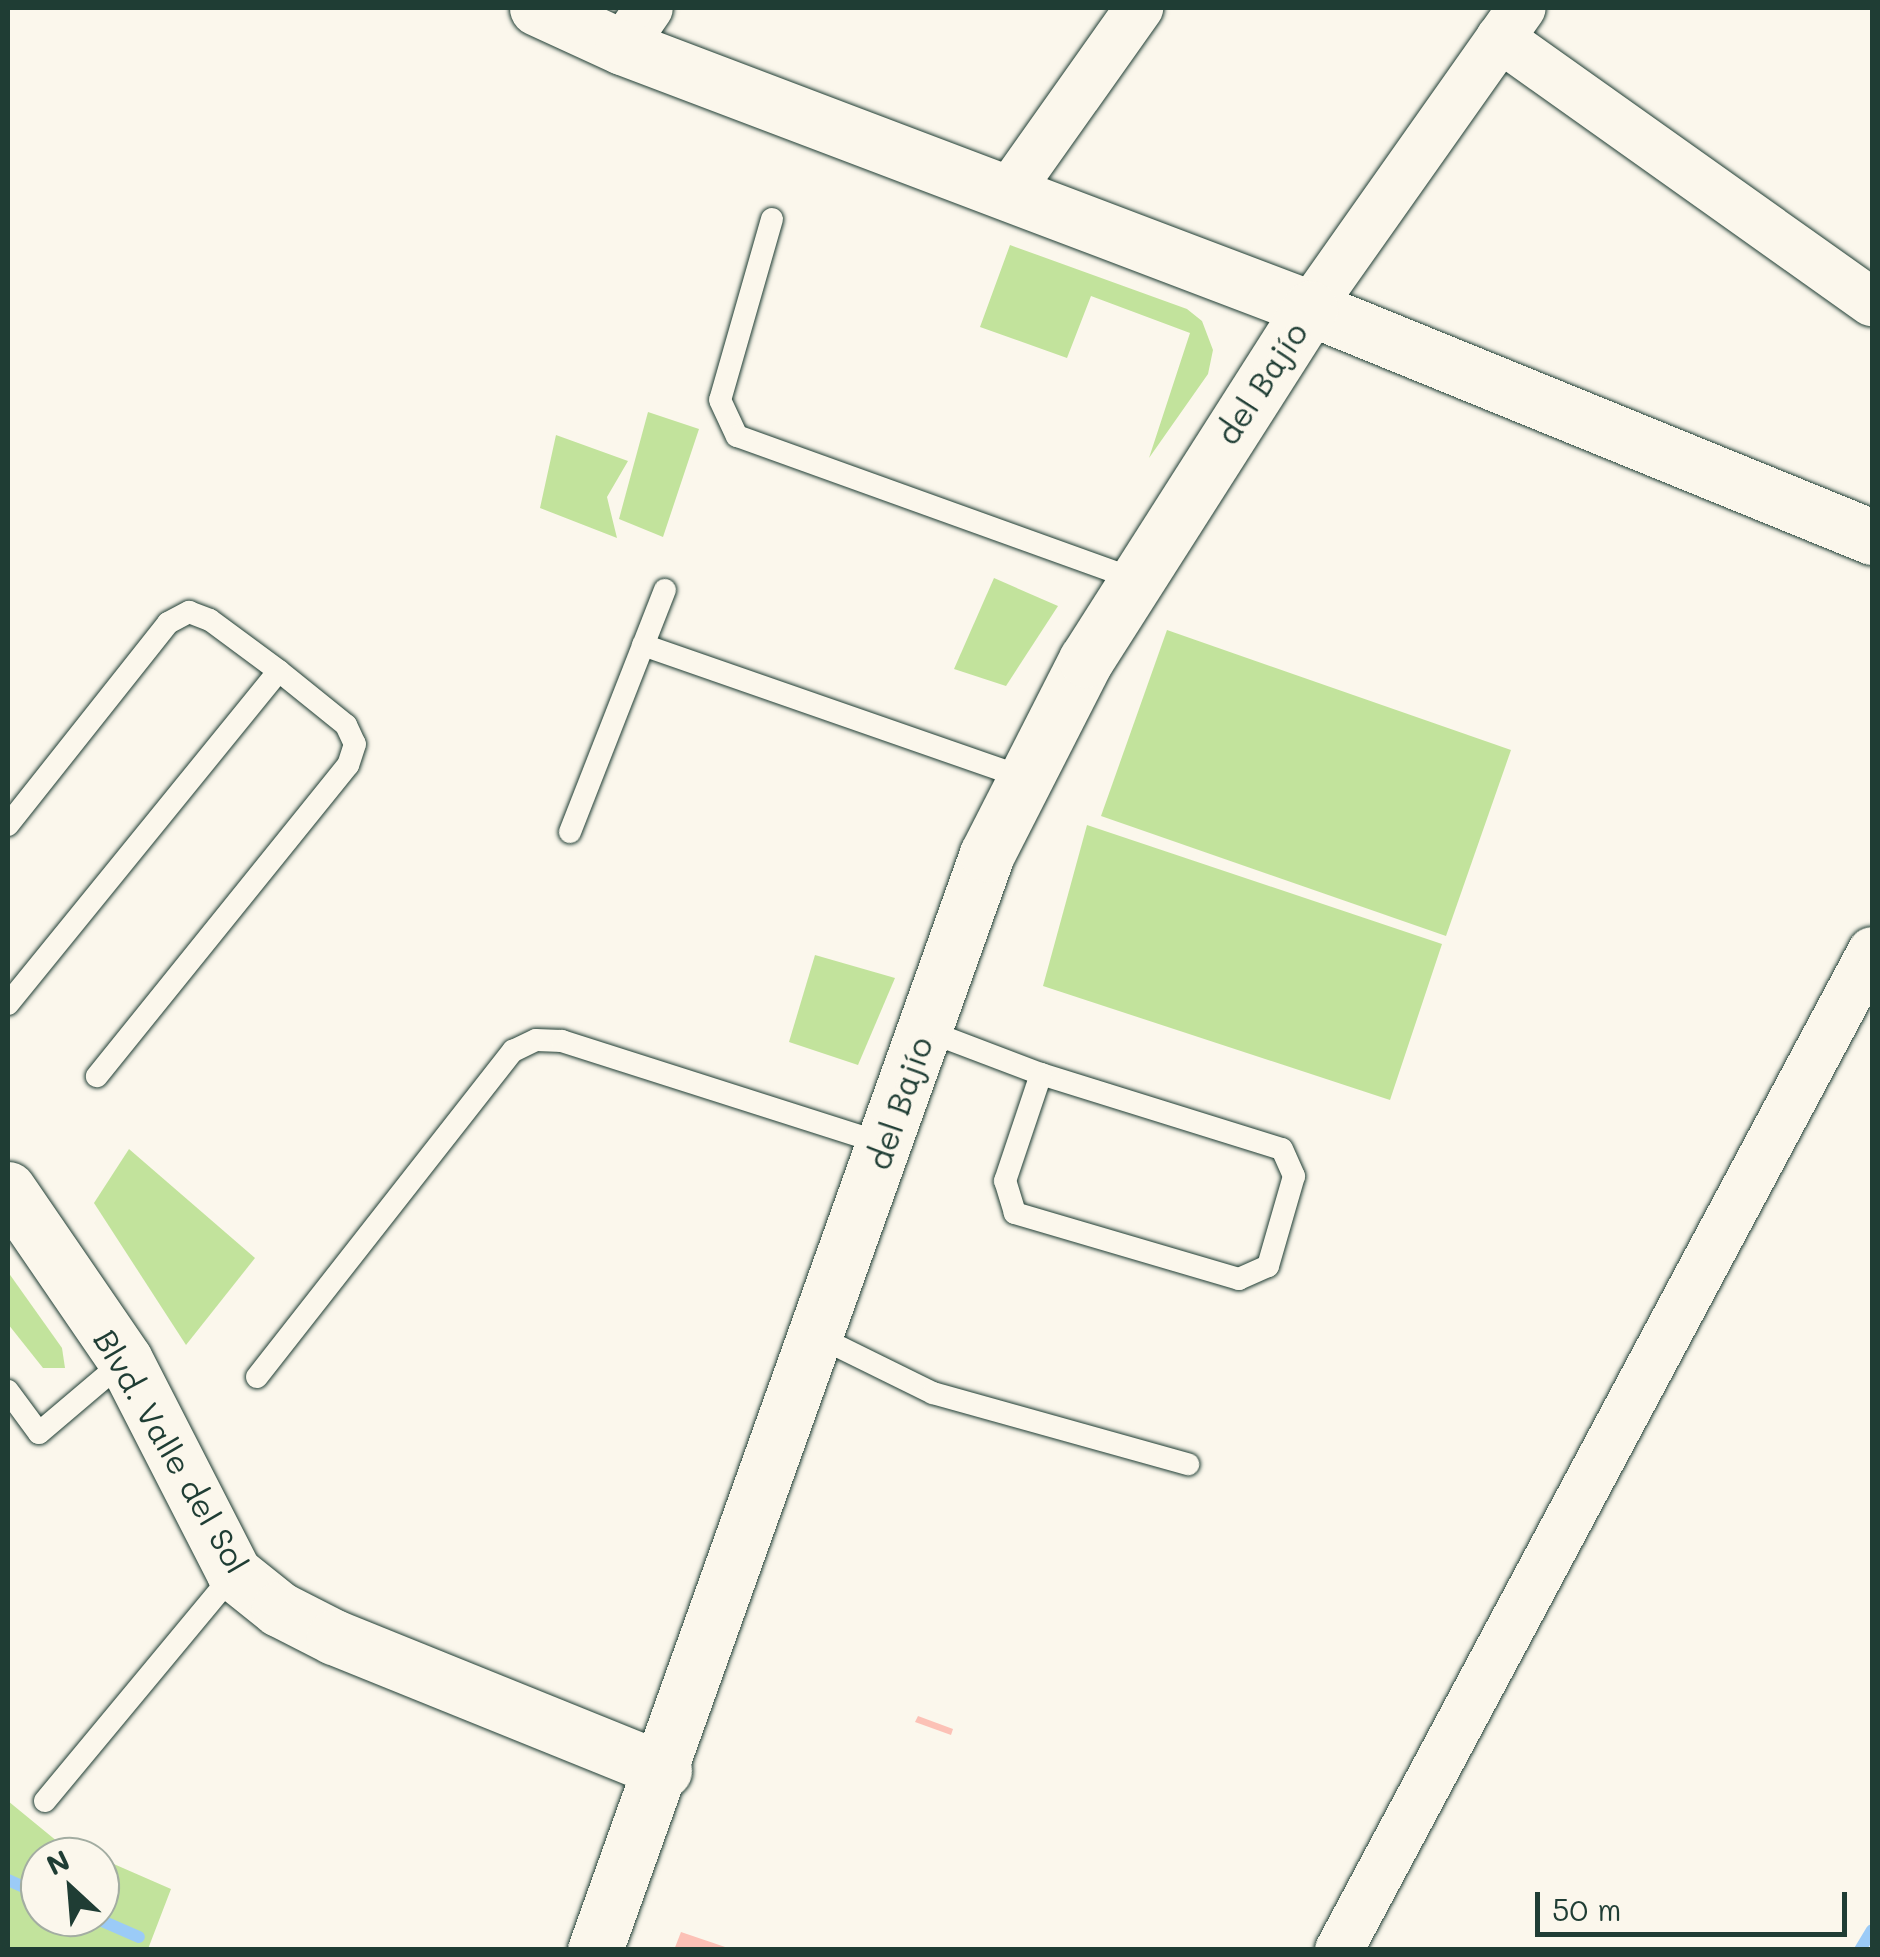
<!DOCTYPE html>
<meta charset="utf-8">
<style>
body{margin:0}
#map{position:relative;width:1880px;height:1957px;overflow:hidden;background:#fbf7ec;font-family:Mali,sans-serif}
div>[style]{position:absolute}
.green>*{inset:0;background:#c2e39c}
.stream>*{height:12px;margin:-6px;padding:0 6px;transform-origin:6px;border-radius:6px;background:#9bcbf7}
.building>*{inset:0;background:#fcc1b6}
.roads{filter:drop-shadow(0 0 2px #1f3d34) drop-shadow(0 0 2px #1f3d34)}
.lane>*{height:22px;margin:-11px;padding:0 11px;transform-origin:11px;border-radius:11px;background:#fbf7ec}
.street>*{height:48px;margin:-24px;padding:0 24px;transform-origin:24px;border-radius:24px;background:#fbf7ec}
.secondary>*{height:55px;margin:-27.5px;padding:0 27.5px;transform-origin:27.5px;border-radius:27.5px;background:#fbf7ec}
span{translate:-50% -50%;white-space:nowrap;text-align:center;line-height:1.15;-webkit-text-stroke:9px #fbf7ec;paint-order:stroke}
.street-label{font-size:32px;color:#1f3d34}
.frame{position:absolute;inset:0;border:10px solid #1f3d34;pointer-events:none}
.north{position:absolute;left:20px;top:1837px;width:100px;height:100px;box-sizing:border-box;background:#fbf7ec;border:2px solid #a3ada2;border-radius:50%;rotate:334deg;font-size:28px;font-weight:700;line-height:40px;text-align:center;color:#1f3d34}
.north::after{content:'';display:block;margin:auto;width:35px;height:45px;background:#1f3d34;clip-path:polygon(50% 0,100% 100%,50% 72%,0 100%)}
.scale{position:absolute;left:1535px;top:1892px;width:312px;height:45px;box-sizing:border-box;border:5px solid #1f3d34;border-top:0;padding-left:12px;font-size:30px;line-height:35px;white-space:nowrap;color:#1f3d34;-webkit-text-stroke:8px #fbf7ec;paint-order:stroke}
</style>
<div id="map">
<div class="green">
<div style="clip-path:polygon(1010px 245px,1187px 309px,1202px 321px,1213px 350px,1208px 374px,1149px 458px,1190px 333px,1091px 296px,1067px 358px,980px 327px)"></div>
<div style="clip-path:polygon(648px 412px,699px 429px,663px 537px,619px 519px)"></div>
<div style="clip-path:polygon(556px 435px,628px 461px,607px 497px,617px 538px,540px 508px)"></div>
<div style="clip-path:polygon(994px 578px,1058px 606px,1006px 686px,954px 669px)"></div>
<div style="clip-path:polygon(1167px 630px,1511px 750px,1446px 936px,1101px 816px)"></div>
<div style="clip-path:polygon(1087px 825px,1442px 944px,1390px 1100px,1043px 986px)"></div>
<div style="clip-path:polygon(815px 955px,895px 978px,858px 1065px,789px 1042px)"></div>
<div style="clip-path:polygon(129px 1149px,255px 1258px,186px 1345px,94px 1203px)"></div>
<div style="clip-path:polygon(8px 1272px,62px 1348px,65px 1368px,43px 1368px,8px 1324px)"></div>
<div style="clip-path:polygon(8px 1801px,58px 1842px,98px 1857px,40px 1857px,40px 1917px,100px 1917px,100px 1858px,171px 1889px,148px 1949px,8px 1949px)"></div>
</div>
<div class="stream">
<div style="left:8px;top:1880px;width:35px;rotate:24deg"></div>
<div style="left:93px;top:1917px;width:50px;rotate:23.5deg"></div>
<div style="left:1860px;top:1950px;width:23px;rotate:-59deg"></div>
</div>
<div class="building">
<div style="clip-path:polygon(918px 1716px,953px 1729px,951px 1735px,915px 1722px)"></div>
<div style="clip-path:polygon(681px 1932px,731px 1949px,731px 1950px,674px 1950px)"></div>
</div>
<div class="roads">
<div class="lane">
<div style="left:772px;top:219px;width:188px;rotate:106deg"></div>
<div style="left:720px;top:400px;width:40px;rotate:65deg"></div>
<div style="left:737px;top:436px;width:423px;rotate:19.8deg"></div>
<div style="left:643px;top:645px;width:401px;rotate:19.2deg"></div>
<div style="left:8px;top:825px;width:258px;rotate:-51.6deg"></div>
<div style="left:168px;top:623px;width:24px;rotate:-28deg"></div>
<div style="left:189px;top:612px;width:22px;rotate:21deg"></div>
<div style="left:210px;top:620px;width:86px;rotate:36.5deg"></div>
<div style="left:279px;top:671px;width:86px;rotate:38.9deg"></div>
<div style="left:346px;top:725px;width:21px;rotate:65deg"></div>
<div style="left:355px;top:744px;width:22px;rotate:108deg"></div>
<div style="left:348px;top:765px;width:400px;rotate:128.9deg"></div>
<div style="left:570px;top:832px;width:260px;rotate:-68.6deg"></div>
<div style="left:8px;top:1004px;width:429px;rotate:-50.9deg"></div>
<div style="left:925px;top:1030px;width:124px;rotate:20.8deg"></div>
<div style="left:1041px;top:1074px;width:252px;rotate:17.3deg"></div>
<div style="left:1282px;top:1149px;width:30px;rotate:66deg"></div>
<div style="left:1294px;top:1176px;width:94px;rotate:106.1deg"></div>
<div style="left:1268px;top:1266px;width:32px;rotate:156deg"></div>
<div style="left:1239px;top:1279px;width:234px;rotate:-163.6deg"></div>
<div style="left:1015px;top:1213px;width:34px;rotate:-107deg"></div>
<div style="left:1005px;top:1181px;width:113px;rotate:-71.4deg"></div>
<div style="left:817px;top:1336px;width:129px;rotate:26.2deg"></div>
<div style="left:933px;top:1393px;width:265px;rotate:15.6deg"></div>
<div style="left:257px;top:1377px;width:415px;rotate:-51.9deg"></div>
<div style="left:513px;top:1051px;width:25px;rotate:-26deg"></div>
<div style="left:536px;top:1040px;width:26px;rotate:2deg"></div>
<div style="left:562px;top:1041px;width:339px;rotate:17.7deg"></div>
<div style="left:8px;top:1391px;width:52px;rotate:53.6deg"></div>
<div style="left:39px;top:1433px;width:113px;rotate:-40.3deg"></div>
<div style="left:45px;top:1801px;width:296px;rotate:-50.3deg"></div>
</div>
<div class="street">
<div style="left:1500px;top:38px;width:456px;rotate:35.4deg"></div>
<div style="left:622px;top:47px;width:47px;rotate:-55.3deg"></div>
<div style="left:1011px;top:189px;width:222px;rotate:-54.7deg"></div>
<div style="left:1310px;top:308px;width:367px;rotate:-54.8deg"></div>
<div style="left:1339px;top:1950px;width:1132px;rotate:-61.92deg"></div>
</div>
<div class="secondary">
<div style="left:537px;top:8px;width:94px;rotate:24.6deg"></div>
<div style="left:622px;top:47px;width:736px;rotate:20.77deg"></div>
<div style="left:1310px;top:308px;width:607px;rotate:22.17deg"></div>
<div style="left:8px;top:1189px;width:207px;rotate:55.6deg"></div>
<div style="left:125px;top:1360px;width:239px;rotate:62.9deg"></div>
<div style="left:234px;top:1573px;width:58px;rotate:38.7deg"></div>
<div style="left:279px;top:1609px;width:62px;rotate:27deg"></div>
<div style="left:334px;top:1637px;width:356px;rotate:22deg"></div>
<div style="left:595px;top:1950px;width:1164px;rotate:-70.32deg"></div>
<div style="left:987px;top:854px;width:218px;rotate:-63deg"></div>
<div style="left:1086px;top:660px;width:417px;rotate:-57.5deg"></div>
</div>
</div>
<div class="street-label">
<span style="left:1261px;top:383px;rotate:-57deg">del Bajío</span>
<span style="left:899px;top:1103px;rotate:-71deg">del Bajío</span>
<span style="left:172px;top:1451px;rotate:60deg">Blvd. Valle del Sol</span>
</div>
<div class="frame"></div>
<div class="north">N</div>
<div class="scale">50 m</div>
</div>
